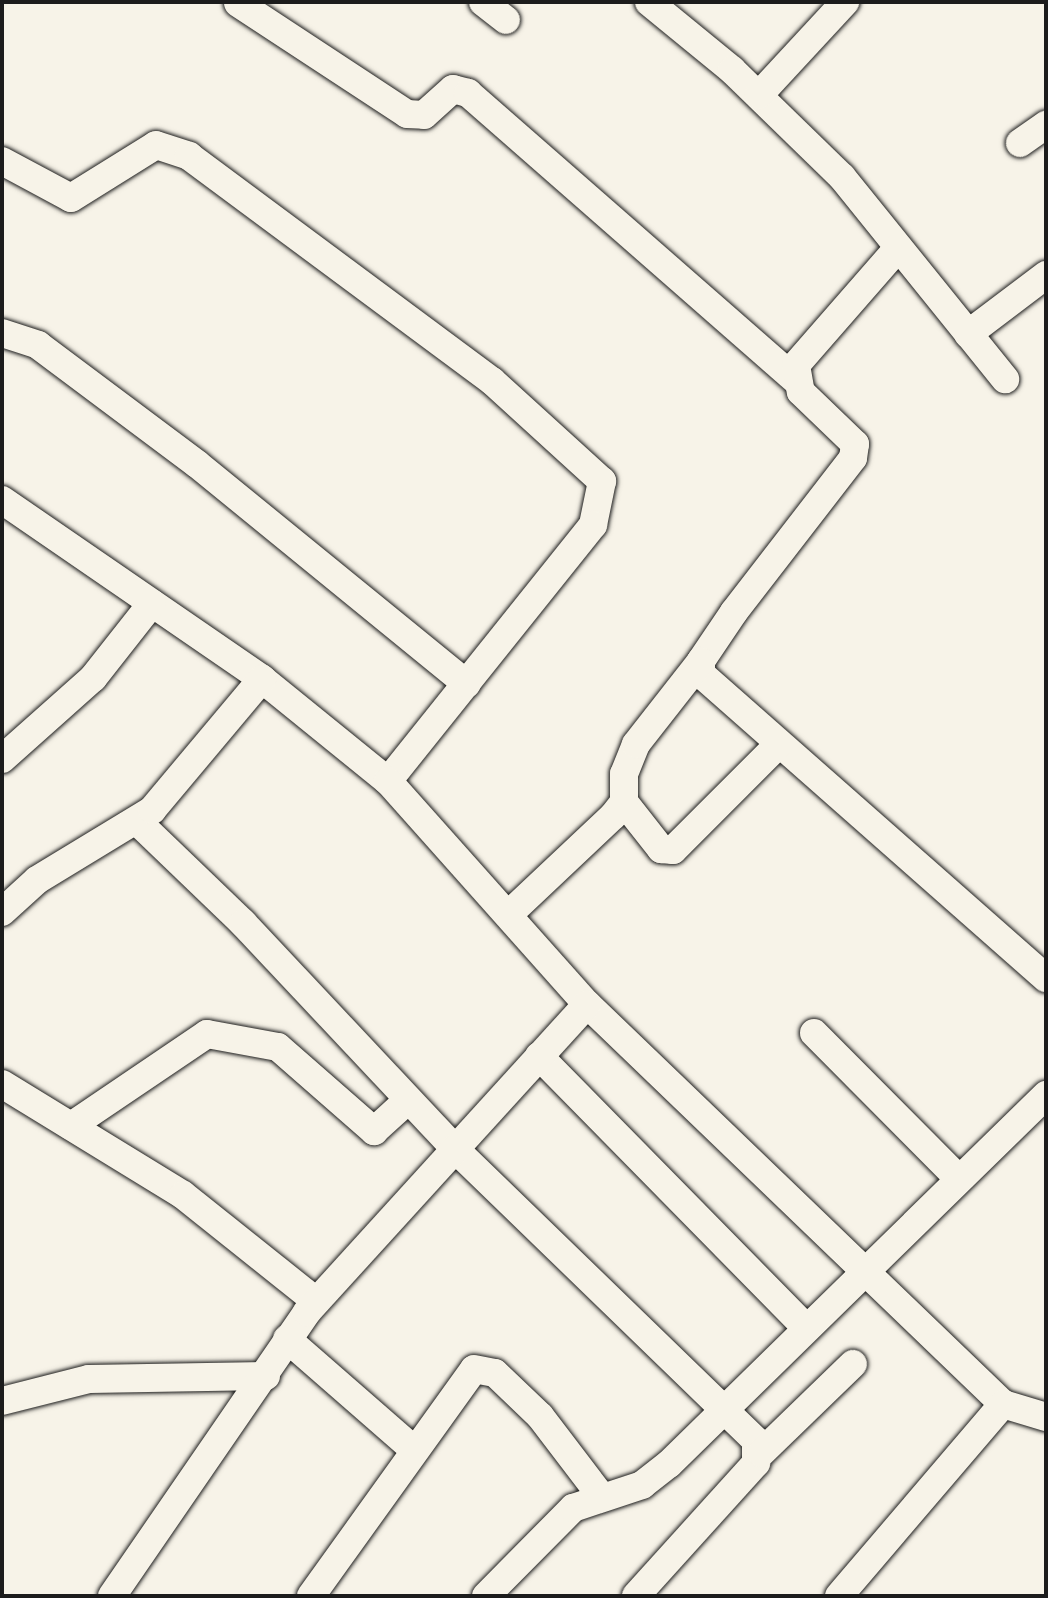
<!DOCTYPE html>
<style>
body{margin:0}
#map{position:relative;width:1048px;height:1598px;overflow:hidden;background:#f7f3e8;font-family:Sriracha,sans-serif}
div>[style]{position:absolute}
.roads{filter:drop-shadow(0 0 2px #1c1c1c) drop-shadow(0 0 2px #1c1c1c)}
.minor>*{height:28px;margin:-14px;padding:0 14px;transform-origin:14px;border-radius:14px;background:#f7f3e8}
span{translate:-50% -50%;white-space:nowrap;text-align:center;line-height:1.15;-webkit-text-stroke:6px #f7f3e8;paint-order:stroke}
.frame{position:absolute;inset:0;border:4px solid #1c1c1c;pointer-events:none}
</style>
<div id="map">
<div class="roads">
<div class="minor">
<div style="left:483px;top:2px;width:29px;rotate:38deg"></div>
<div style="left:649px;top:2px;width:107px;rotate:39.3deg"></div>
<div style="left:732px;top:70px;width:153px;rotate:44.2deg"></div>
<div style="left:842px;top:177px;width:260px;rotate:51.1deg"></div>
<div style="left:238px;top:3px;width:202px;rotate:33.3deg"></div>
<div style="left:407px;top:114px;width:17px;rotate:3deg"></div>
<div style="left:424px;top:115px;width:39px;rotate:-42deg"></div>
<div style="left:453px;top:89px;width:16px;rotate:15deg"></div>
<div style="left:468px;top:93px;width:434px;rotate:41.2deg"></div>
<div style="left:759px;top:95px;width:127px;rotate:-47.2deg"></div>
<div style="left:1020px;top:143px;width:32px;rotate:-35deg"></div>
<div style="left:2px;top:161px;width:78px;rotate:28.2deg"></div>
<div style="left:71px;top:198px;width:100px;rotate:-31.9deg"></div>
<div style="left:156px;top:145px;width:35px;rotate:18deg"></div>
<div style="left:189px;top:156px;width:377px;rotate:36.6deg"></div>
<div style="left:492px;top:381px;width:149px;rotate:42.3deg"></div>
<div style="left:602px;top:481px;width:45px;rotate:101.6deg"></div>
<div style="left:593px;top:525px;width:328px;rotate:128.7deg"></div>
<div style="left:898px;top:248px;width:155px;rotate:131.1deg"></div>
<div style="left:796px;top:365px;width:27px;rotate:80deg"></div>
<div style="left:801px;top:392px;width:75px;rotate:43.9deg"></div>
<div style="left:855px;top:444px;width:14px;rotate:98deg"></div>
<div style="left:853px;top:458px;width:195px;rotate:127.7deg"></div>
<div style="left:734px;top:612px;width:59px;rotate:124deg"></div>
<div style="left:701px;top:661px;width:13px;rotate:90deg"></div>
<div style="left:701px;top:674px;width:460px;rotate:41.4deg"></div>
<div style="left:2px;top:333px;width:38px;rotate:18deg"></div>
<div style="left:38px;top:345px;width:199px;rotate:36.8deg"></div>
<div style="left:197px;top:464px;width:348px;rotate:39.2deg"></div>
<div style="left:968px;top:334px;width:98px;rotate:-37.1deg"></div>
<div style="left:2px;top:500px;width:316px;rotate:34.5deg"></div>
<div style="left:262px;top:679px;width:162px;rotate:39deg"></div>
<div style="left:388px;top:781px;width:299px;rotate:48.3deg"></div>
<div style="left:587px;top:1004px;width:577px;rotate:43.88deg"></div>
<div style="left:2px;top:759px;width:122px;rotate:-41.7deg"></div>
<div style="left:93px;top:678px;width:95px;rotate:-51.8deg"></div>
<div style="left:624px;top:802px;width:60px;rotate:51.8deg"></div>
<div style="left:661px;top:849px;width:12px;rotate:5deg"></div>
<div style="left:673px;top:850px;width:150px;rotate:-45deg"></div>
<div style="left:138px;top:822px;width:146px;rotate:43.9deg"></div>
<div style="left:243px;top:923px;width:308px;rotate:46.8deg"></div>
<div style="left:454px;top:1148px;width:421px;rotate:44.1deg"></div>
<div style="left:756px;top:1441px;width:22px;rotate:90deg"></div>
<div style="left:756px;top:1463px;width:179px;rotate:132.1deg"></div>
<div style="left:2px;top:912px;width:47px;rotate:-42.4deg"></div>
<div style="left:37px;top:880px;width:135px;rotate:-31.3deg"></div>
<div style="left:152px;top:810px;width:171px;rotate:-50deg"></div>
<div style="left:509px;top:914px;width:143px;rotate:-43.3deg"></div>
<div style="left:613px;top:816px;width:18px;rotate:-52deg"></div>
<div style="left:624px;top:802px;width:28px;rotate:-90deg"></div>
<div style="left:624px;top:774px;width:32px;rotate:-68deg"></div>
<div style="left:636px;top:744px;width:105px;rotate:-51.9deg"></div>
<div style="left:814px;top:1033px;width:206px;rotate:45.2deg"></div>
<div style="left:539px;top:1056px;width:381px;rotate:45.5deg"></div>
<div style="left:2px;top:1084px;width:212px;rotate:31.5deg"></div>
<div style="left:183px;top:1195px;width:170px;rotate:38.6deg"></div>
<div style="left:71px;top:1126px;width:164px;rotate:-34.1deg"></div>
<div style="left:207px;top:1034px;width:72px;rotate:10.4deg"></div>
<div style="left:278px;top:1047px;width:128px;rotate:41.2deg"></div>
<div style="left:374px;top:1131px;width:45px;rotate:-42.3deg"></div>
<div style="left:287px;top:1339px;width:167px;rotate:41.1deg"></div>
<div style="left:2px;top:1401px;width:90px;rotate:-14.2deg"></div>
<div style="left:89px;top:1379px;width:177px;rotate:-1deg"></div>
<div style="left:761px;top:1453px;width:128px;rotate:-44.1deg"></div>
<div style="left:112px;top:1596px;width:345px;rotate:-55.5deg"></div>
<div style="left:307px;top:1312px;width:416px;rotate:-47.7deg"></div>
<div style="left:311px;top:1596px;width:279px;rotate:-54.3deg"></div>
<div style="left:474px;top:1369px;width:21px;rotate:11deg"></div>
<div style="left:495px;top:1373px;width:62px;rotate:43.7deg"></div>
<div style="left:540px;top:1416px;width:101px;rotate:52.7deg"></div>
<div style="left:486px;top:1596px;width:124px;rotate:-45.3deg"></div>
<div style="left:573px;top:1508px;width:73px;rotate:-18.4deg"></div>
<div style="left:642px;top:1485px;width:34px;rotate:-38deg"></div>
<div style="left:669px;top:1464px;width:528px;rotate:-44.39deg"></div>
<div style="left:839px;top:1596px;width:253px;rotate:-49.5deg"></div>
<div style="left:1003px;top:1404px;width:45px;rotate:16.8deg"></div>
</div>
</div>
<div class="frame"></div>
</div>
